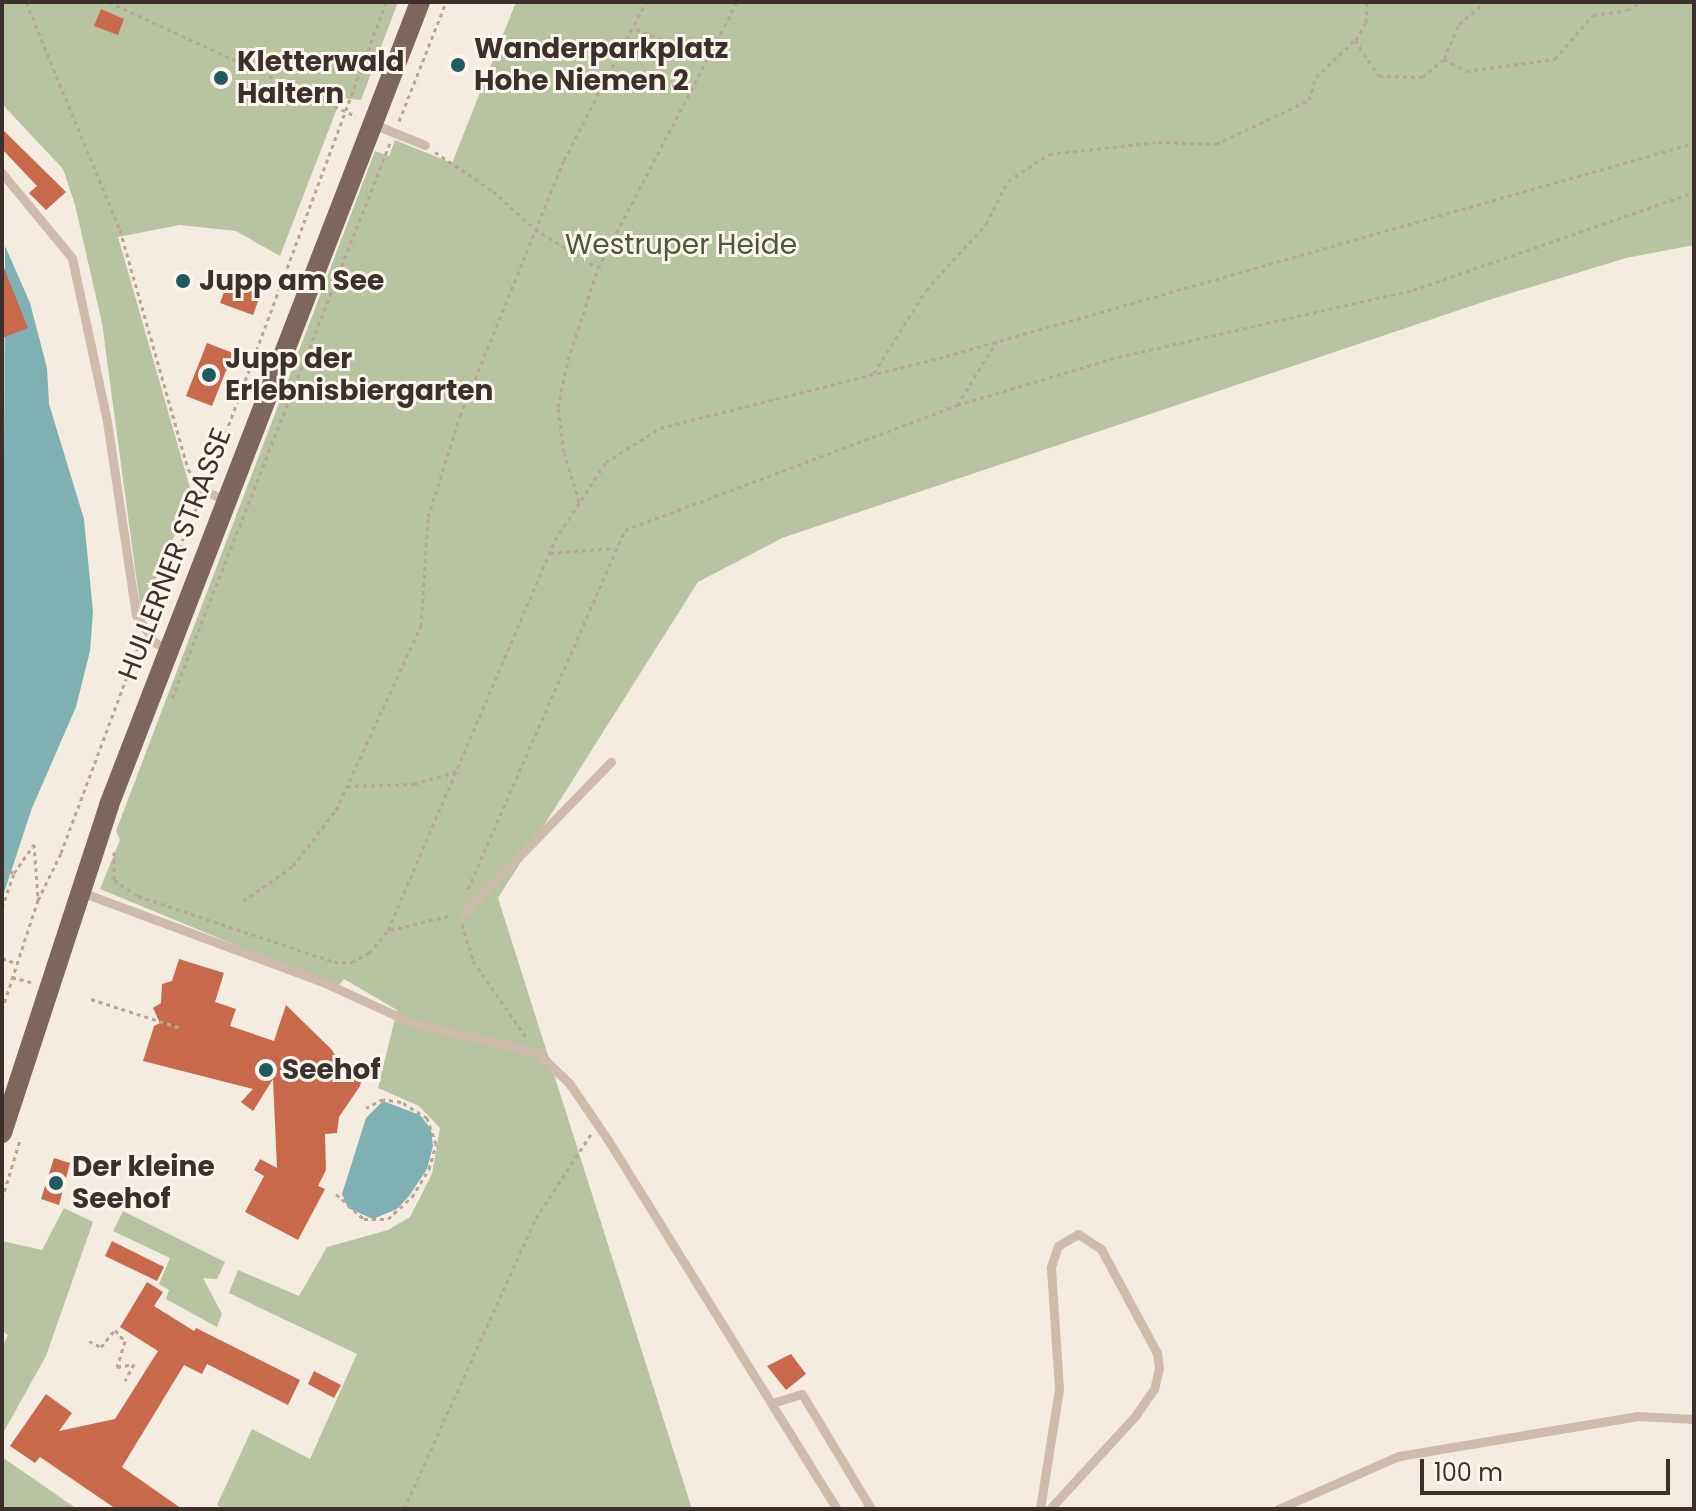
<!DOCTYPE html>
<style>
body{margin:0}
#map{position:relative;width:1696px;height:1511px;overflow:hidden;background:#f4ebe1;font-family:Poppins,sans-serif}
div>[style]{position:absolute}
.green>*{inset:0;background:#b8c4a0}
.water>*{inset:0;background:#7fb0b2}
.building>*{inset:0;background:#c8694b}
.path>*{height:3px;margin-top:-1.5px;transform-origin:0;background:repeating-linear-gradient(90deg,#b9a596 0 4px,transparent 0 8px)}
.lane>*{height:9px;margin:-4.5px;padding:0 4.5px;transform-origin:4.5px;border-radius:4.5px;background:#cdbbac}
.primary>*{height:20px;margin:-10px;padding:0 10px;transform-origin:10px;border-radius:10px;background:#7d675c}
.dots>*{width:22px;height:22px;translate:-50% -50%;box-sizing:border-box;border:4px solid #fbf5ee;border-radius:50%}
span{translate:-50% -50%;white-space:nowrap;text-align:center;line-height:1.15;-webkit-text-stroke:6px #fbf5ee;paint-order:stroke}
.poi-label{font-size:28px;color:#3b302b;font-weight:700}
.left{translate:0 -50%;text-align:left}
.park-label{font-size:28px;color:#4a5a2e}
.street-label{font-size:28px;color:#3b302b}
.frame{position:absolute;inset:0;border:4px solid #3b302b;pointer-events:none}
.scale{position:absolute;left:1420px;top:1459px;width:250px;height:36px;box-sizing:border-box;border:4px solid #3b302b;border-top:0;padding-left:10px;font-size:24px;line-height:28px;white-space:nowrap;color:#3b302b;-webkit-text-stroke:6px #fbf5ee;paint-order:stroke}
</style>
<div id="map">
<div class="green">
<div style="clip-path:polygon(2px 2px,398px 2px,361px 100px,341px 98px,280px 256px,236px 231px,180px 225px,118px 237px,192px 495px,141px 613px,102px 323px,75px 205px,63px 169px,2px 104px)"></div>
<div style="clip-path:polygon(516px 2px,1694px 2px,1694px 245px,1626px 258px,1495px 298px,782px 538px,698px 582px,498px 898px,692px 1509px,224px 1509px,217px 1505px,252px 1429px,310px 1459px,357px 1354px,229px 1293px,238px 1270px,299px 1296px,327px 1247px,388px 1230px,410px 1217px,432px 1174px,440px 1128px,419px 1106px,378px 1088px,397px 1010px,344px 979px,337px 987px,100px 889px,120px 840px,116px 831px,375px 151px,389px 156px,395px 140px,452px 163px)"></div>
<div style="clip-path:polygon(64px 1208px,93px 1222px,46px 1356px,2px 1435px,2px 1347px,8px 1335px,2px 1331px,2px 1241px,42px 1250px)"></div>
<div style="clip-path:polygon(123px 1211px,225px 1262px,217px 1279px,203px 1278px,222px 1314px,217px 1327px,166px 1299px,169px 1290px,159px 1284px,170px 1258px,113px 1231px)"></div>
<div style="clip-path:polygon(2px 1457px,77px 1509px,2px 1509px)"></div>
</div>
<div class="water">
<div style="clip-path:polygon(5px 246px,30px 303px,47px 368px,49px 404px,84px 519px,93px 612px,90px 651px,76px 707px,32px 808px,2px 899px)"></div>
<div style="clip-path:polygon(383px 1101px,420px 1115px,431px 1129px,433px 1146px,427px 1169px,409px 1196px,397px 1209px,373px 1219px,348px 1208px,342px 1194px,366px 1118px)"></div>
</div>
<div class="building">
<div style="clip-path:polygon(101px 9px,124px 19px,118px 35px,94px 26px)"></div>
<div style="clip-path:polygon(2px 129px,66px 192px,46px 210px,29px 193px,37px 186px,2px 149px)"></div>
<div style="clip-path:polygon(2px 263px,28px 328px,2px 338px)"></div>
<div style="clip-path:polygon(228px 281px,261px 293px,253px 315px,220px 303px)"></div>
<div style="clip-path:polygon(207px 343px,233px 353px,212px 406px,186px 396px)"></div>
<div style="clip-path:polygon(179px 959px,224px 973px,215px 1002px,236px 1009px,230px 1026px,274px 1041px,286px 1005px,332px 1050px,341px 1065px,365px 1064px,360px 1086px,339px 1117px,337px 1133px,325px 1134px,326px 1170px,318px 1186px,325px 1189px,298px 1240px,245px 1212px,264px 1176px,254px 1170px,260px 1159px,277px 1168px,273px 1079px,253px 1111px,241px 1102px,253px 1089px,143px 1061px,154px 1026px,160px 1023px,153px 1008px,161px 1003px,162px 984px,172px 981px)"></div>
<div style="clip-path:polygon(54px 1158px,70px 1163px,59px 1205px,41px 1199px)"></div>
<div style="clip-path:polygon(112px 1241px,164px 1267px,157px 1281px,105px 1256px)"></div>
<div style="clip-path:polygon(147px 1282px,163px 1292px,154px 1306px,194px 1331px,196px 1328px,300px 1380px,288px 1405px,207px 1364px,202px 1374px,184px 1365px,122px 1467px,182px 1509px,116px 1509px,40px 1457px,35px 1463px,10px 1446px,46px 1394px,72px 1413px,59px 1431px,115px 1419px,158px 1351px,120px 1327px)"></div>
<div style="clip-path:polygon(791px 1354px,806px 1374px,786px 1390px,767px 1366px)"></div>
<div style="clip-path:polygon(314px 1371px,341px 1385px,334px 1398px,308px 1384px)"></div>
</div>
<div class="path">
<div style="left:26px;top:2px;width:247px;rotate:67.6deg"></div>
<div style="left:120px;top:230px;width:248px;rotate:74.1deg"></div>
<div style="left:188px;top:469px;width:15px;rotate:53deg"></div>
<div style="left:109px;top:2px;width:272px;rotate:24.8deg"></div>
<div style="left:636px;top:29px;width:76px;rotate:20.8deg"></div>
<div style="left:1356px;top:40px;width:21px;rotate:-61deg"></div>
<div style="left:1366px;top:22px;width:20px;rotate:-87deg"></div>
<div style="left:1444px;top:59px;width:25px;rotate:29deg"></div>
<div style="left:1466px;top:71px;width:90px;rotate:-7.7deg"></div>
<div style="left:1555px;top:59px;width:58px;rotate:-49.2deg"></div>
<div style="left:1593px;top:15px;width:34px;rotate:-8deg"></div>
<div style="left:1627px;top:10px;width:16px;rotate:-30deg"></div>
<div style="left:399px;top:121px;width:128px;rotate:-68.4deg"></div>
<div style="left:435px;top:152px;width:70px;rotate:33.9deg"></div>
<div style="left:493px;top:191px;width:57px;rotate:42.1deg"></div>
<div style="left:535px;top:229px;width:74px;rotate:31.8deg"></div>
<div style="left:874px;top:373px;width:98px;rotate:-57.9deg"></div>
<div style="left:926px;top:290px;width:89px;rotate:-47.7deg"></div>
<div style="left:986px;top:224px;width:48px;rotate:-62.9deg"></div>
<div style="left:1008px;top:181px;width:49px;rotate:-33.4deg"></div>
<div style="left:1049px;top:154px;width:110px;rotate:-6.3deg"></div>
<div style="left:1158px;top:142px;width:58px;rotate:2deg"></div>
<div style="left:1216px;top:144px;width:103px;rotate:-25.3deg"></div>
<div style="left:1309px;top:100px;width:24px;rotate:-73deg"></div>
<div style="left:1316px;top:77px;width:54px;rotate:-43.5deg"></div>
<div style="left:1355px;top:40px;width:43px;rotate:56.3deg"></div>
<div style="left:1379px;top:76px;width:43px;rotate:1.3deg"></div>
<div style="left:1422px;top:77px;width:28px;rotate:-39deg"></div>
<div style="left:1444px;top:59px;width:38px;rotate:-67deg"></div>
<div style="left:1459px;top:24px;width:34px;rotate:-40deg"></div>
<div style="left:957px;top:405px;width:75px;rotate:-58deg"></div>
<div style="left:209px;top:478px;width:508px;rotate:-69.6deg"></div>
<div style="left:579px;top:502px;width:52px;rotate:-106.7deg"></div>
<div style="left:564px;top:452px;width:45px;rotate:-97.6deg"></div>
<div style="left:558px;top:407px;width:48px;rotate:-78deg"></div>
<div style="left:568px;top:360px;width:97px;rotate:-71.9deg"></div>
<div style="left:598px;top:268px;width:300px;rotate:-62.4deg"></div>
<div style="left:550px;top:553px;width:63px;rotate:-4.5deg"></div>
<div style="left:150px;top:614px;width:120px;rotate:-66.4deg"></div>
<div style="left:172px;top:698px;width:596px;rotate:-68.56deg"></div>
<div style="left:347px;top:786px;width:67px;rotate:-1.7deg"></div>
<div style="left:414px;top:784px;width:45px;rotate:-16.8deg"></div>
<div style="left:114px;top:852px;width:28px;rotate:90deg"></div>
<div style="left:114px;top:880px;width:29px;rotate:34deg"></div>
<div style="left:138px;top:896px;width:207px;rotate:18.6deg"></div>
<div style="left:334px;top:962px;width:18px"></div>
<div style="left:352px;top:962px;width:19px;rotate:-28deg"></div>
<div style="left:369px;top:953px;width:30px;rotate:-50deg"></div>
<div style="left:388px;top:930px;width:424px;rotate:-66.8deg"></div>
<div style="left:555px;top:540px;width:93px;rotate:-56.8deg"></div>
<div style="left:606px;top:462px;width:64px;rotate:-32.2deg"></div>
<div style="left:660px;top:428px;width:295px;rotate:-14.1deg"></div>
<div style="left:946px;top:356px;width:778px;rotate:-15.89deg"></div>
<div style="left:2px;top:868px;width:13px;rotate:23deg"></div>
<div style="left:468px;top:889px;width:392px;rotate:-66.4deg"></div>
<div style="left:625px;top:530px;width:355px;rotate:-20.6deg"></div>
<div style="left:957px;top:405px;width:168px;rotate:-16.6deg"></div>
<div style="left:1118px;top:357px;width:303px;rotate:-12.8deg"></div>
<div style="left:1413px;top:290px;width:298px;rotate:-19.2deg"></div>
<div style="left:243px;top:901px;width:61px;rotate:-35deg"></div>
<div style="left:293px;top:866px;width:71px;rotate:-52.5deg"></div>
<div style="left:336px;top:810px;width:203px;rotate:-65.2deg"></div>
<div style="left:421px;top:626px;width:109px;rotate:-86.3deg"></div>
<div style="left:428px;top:517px;width:106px;rotate:-72.4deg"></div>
<div style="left:460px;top:416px;width:276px;rotate:-67.9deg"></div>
<div style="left:564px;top:160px;width:178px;rotate:-62.6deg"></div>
<div style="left:2px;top:908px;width:37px;rotate:-71deg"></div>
<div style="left:14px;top:873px;width:35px;rotate:-55deg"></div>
<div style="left:34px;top:844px;width:53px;rotate:85.7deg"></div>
<div style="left:462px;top:924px;width:39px;rotate:73deg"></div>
<div style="left:473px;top:961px;width:93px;rotate:55.1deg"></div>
<div style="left:390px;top:930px;width:64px;rotate:-13.6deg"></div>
<div style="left:2px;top:958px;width:15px;rotate:20deg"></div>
<div style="left:12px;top:977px;width:20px;rotate:15deg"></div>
<div style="left:91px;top:999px;width:95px;rotate:17.9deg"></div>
<div style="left:2px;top:1010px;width:116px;rotate:-71.9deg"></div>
<div style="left:38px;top:900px;width:52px;rotate:-63.9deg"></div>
<div style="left:61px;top:853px;width:223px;rotate:-69.5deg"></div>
<div style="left:336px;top:1194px;width:38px;rotate:42deg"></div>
<div style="left:364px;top:1219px;width:24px"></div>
<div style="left:388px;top:1219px;width:33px;rotate:-43deg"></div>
<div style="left:412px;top:1197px;width:33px;rotate:-59deg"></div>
<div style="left:429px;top:1169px;width:26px;rotate:-74deg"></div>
<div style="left:436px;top:1144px;width:28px;rotate:-109deg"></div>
<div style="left:427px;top:1118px;width:31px;rotate:-148deg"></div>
<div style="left:401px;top:1102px;width:18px;rotate:-171deg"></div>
<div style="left:383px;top:1099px;width:19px;rotate:152deg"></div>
<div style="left:2px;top:1199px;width:62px;rotate:-73deg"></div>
<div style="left:89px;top:1341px;width:13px;rotate:27deg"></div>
<div style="left:101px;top:1347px;width:22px;rotate:-51deg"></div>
<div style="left:115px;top:1330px;width:15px;rotate:48deg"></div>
<div style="left:125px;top:1341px;width:27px;rotate:107deg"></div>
<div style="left:117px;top:1367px;width:17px;rotate:-10deg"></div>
<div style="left:134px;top:1364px;width:19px;rotate:118deg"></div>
<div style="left:2px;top:1508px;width:2px;rotate:27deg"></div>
<div style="left:404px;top:1509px;width:320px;rotate:-65.6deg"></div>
<div style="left:536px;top:1218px;width:100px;rotate:-56.8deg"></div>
</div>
<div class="lane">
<div style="left:373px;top:124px;width:56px;rotate:22deg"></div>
<div style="left:2px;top:173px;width:110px;rotate:50.5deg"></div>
<div style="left:72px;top:258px;width:167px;rotate:77.9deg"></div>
<div style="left:107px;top:421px;width:196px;rotate:81.5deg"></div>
<div style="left:136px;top:615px;width:32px;rotate:56deg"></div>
<div style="left:154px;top:642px;width:15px;rotate:28deg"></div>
<div style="left:203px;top:491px;width:23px;rotate:20deg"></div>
<div style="left:81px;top:892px;width:258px;rotate:20.4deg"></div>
<div style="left:323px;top:982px;width:96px;rotate:24.7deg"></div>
<div style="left:410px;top:1022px;width:132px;rotate:13.6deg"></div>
<div style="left:538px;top:1053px;width:43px;rotate:44.1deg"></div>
<div style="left:569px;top:1083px;width:69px;rotate:55.6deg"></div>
<div style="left:608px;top:1140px;width:434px;rotate:58.2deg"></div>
<div style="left:464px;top:913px;width:211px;rotate:-45.8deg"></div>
<div style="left:772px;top:1403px;width:31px;rotate:-17deg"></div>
<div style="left:802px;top:1394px;width:134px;rotate:59deg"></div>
<div style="left:1040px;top:1509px;width:121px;rotate:-81deg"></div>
<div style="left:1059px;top:1389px;width:122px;rotate:-93.8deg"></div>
<div style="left:1051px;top:1267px;width:22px;rotate:-72deg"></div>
<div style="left:1058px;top:1246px;width:23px;rotate:-31deg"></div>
<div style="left:1078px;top:1234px;width:27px;rotate:33deg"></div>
<div style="left:1101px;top:1249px;width:118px;rotate:61.7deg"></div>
<div style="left:1157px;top:1353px;width:15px;rotate:82deg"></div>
<div style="left:1159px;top:1368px;width:22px;rotate:103deg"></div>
<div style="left:1154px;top:1389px;width:32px;rotate:125deg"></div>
<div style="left:1136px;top:1415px;width:127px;rotate:132.5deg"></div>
<div style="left:1278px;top:1509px;width:132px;rotate:-23.7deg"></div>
<div style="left:1399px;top:1456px;width:241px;rotate:-9.5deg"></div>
<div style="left:1637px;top:1416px;width:57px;rotate:3deg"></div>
</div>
<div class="primary">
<div style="left:2px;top:1133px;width:345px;rotate:-71.9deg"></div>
<div style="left:109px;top:805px;width:861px;rotate:-68.83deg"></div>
</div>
<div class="dots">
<div style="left:458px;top:65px;background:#1f5a5e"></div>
<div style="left:221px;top:78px;background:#1f5a5e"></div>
<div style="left:183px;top:281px;background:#1f5a5e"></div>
<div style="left:209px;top:375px;background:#1f5a5e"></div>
<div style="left:266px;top:1070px;background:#1f5a5e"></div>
<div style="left:56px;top:1183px;background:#1f5a5e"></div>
</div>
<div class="poi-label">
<span class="left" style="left:474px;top:65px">Wanderparkplatz<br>Hohe Niemen 2</span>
<span class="left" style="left:237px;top:78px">Kletterwald<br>Haltern</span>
<span class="left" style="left:199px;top:281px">Jupp am See</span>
<span class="left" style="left:225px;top:375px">Jupp der<br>Erlebnisbiergarten</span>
<span class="left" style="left:282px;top:1070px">Seehof</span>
<span class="left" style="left:72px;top:1183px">Der kleine<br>Seehof</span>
</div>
<div class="park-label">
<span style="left:681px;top:245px">Westruper Heide</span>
</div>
<div class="street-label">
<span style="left:175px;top:554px;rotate:-69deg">HULLERNER STRASSE</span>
</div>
<div class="frame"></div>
<div class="scale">100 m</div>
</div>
